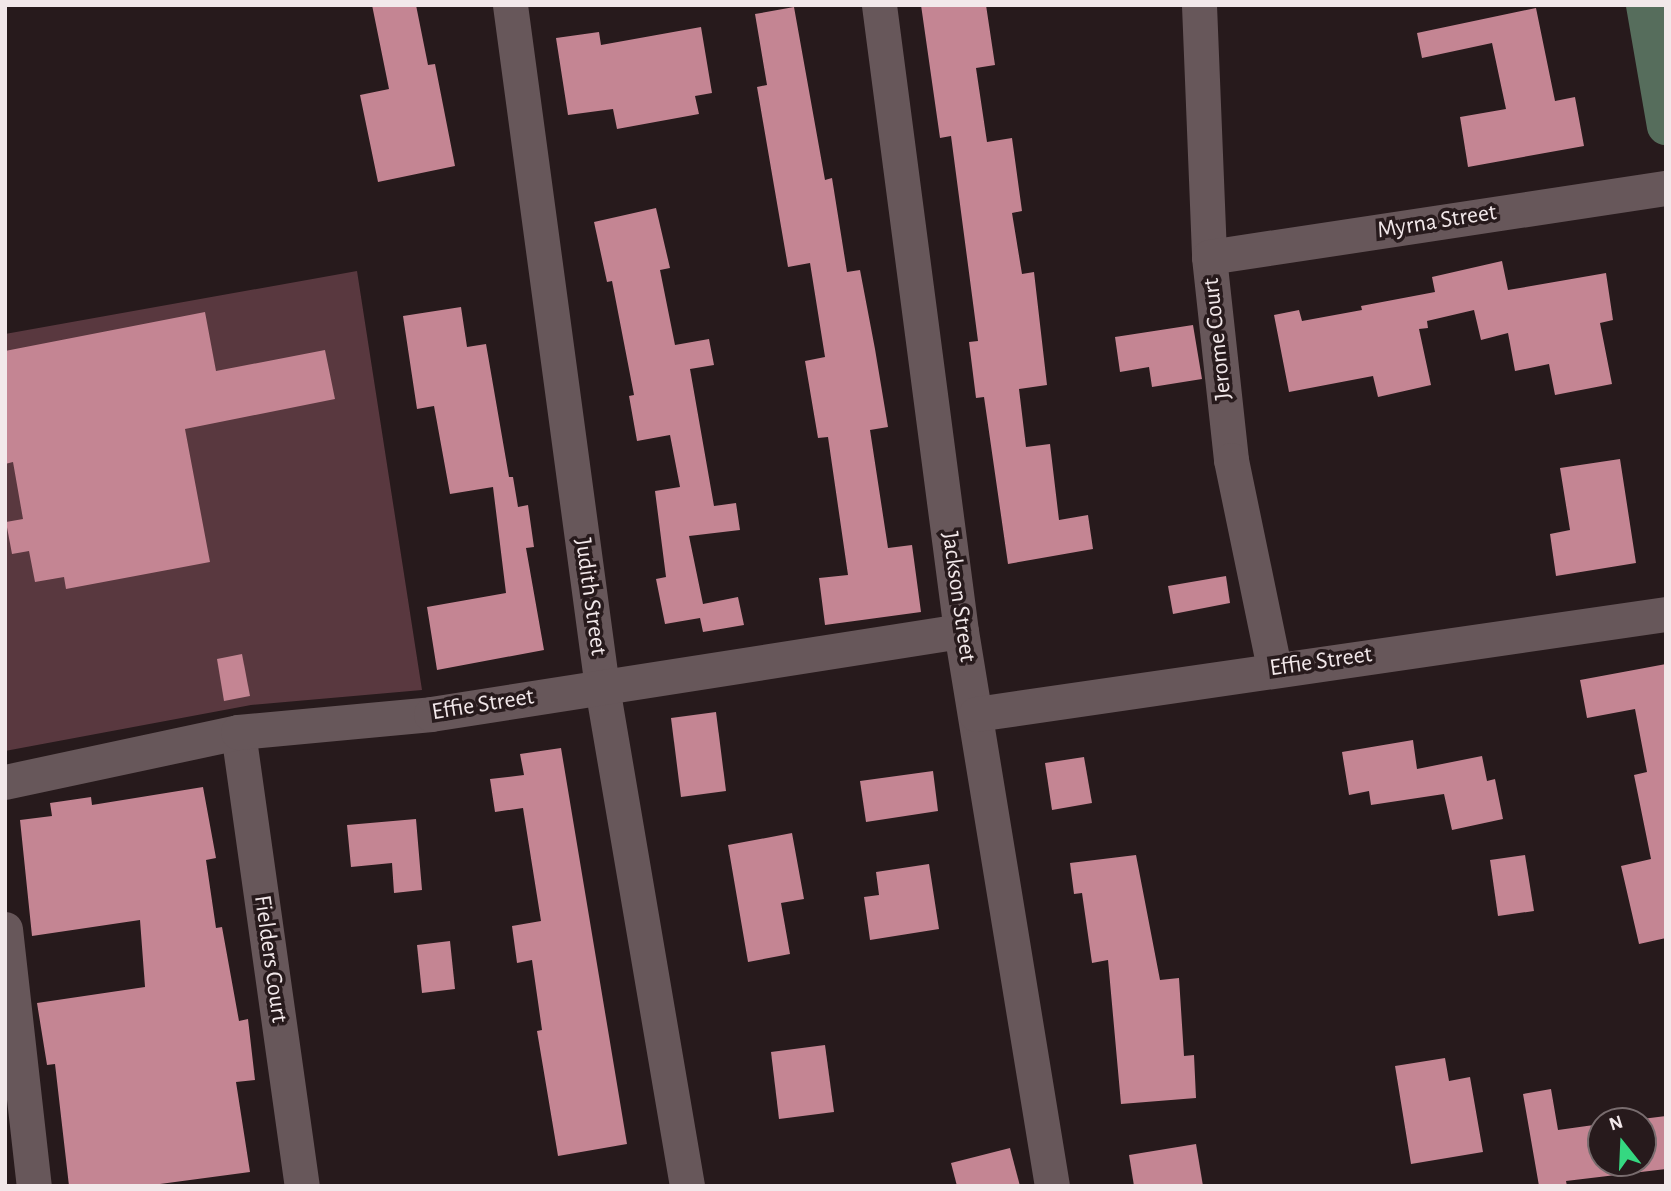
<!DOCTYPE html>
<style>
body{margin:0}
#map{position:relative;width:1671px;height:1191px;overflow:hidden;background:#271a1c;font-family:"Alegreya Sans",sans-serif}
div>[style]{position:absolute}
.green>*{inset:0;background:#59383f}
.building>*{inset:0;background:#c48593}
.street>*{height:35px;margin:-17.5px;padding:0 17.5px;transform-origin:17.5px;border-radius:17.5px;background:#67575a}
.secondary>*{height:38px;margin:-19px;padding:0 19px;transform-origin:19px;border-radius:19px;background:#566d5c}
span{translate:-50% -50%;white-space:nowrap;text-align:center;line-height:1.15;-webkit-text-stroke:7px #271a1c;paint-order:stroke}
.street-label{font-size:24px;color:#f2e8ea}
.frame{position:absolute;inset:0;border:7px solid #f2e8ea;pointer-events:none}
.north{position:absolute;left:1587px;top:1107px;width:70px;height:70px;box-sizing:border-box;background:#271a1c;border:2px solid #786c6e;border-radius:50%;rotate:342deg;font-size:19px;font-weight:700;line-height:28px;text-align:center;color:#f2e8ea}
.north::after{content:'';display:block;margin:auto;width:24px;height:32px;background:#35d881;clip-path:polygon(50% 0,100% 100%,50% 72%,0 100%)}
</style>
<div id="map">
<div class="green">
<div style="clip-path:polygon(357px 271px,422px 690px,251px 705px,5px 751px,5px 334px)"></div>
</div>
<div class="building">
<div style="clip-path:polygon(372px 5px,416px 5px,428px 65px,435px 64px,455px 166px,378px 182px,360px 95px,389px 89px)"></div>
<div style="clip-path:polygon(921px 5px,986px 5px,995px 65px,976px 68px,987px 142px,1012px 138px,1022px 211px,1012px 213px,1022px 274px,1034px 272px,1047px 385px,1019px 389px,1026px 447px,1050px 444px,1059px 520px,1088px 515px,1093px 549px,1008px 564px,984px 397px,976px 398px,969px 342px,978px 341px,951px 136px,940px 138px)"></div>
<div style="clip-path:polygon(794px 7px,825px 180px,832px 178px,847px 272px,860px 270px,875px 349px,888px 427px,870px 430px,888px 548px,912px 545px,921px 612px,825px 625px,819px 578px,848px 575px,828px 437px,818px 438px,805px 361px,825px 357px,810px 263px,788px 267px,757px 87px,767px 85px,755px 14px)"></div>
<div style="clip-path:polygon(1536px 8px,1555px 101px,1575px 97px,1584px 146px,1468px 167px,1460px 117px,1506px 109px,1492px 43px,1422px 58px,1417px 33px)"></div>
<div style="clip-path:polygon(701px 27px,712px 93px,695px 96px,699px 114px,617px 129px,613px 109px,568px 115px,556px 38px,599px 32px,601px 45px)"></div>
<div style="clip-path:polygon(656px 208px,670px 268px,660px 270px,675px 345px,709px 339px,714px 365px,690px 369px,714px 506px,736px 503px,740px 530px,689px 536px,703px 604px,738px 597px,744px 625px,703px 632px,700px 618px,665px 624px,656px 579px,666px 577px,655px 491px,680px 487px,670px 435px,637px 441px,629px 396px,634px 395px,612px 281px,607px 282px,594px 222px)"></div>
<div style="clip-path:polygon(1502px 261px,1508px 290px,1606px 273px,1613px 320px,1600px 323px,1612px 384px,1555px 395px,1549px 364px,1515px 371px,1508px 333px,1481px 340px,1474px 310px,1427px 321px,1428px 328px,1419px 329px,1431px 385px,1378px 397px,1373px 376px,1289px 392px,1274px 315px,1299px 310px,1302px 321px,1362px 310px,1361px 306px,1435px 292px,1432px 277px)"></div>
<div style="clip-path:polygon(461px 307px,467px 347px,486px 344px,509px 477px,513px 477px,518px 507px,528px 505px,534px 547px,526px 548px,544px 650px,437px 670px,427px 607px,506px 593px,493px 487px,450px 494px,434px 406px,417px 409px,403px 316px)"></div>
<div style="clip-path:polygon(205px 312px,216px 371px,325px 350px,335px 399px,185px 429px,210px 562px,66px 589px,64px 577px,35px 582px,29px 551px,12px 554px,6px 522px,23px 519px,13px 462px,5px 464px,5px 351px)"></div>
<div style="clip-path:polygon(1193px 325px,1202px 379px,1152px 387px,1149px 367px,1120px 372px,1115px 337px)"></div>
<div style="clip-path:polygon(1620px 459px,1636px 563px,1556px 576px,1550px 534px,1570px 530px,1560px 468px)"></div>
<div style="clip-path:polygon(1226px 576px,1230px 603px,1173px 614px,1168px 586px)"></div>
<div style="clip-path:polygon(242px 654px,250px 696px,224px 701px,217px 659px)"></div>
<div style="clip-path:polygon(1666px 664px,1666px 938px,1639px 944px,1621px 866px,1651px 859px,1634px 775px,1647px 772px,1635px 709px,1587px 718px,1580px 680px)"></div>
<div style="clip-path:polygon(716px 712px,726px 791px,681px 797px,671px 718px)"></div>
<div style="clip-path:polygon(1413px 740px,1417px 769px,1482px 756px,1487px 781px,1495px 779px,1503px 819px,1452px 830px,1444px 794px,1371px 805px,1369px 791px,1349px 795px,1342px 752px)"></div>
<div style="clip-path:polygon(561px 748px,627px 1144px,558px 1156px,537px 1031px,542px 1030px,532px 960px,517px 963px,512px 926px,541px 921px,523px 808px,495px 812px,490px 779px,524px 775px,520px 754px)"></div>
<div style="clip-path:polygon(1084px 757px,1092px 803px,1052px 810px,1045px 763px)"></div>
<div style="clip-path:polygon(933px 771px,938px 811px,866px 822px,860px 781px)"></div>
<div style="clip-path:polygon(203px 787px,216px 858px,206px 860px,216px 928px,222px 927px,239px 1021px,248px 1019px,255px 1080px,236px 1082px,250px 1172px,145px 1186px,69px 1186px,55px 1064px,47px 1065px,37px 1003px,145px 987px,140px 920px,32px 936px,20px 820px,52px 816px,50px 803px,91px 797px,92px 805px)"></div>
<div style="clip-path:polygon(416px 819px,422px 890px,394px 893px,392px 863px,351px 867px,347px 825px)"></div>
<div style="clip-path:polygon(792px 833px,804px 899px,781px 903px,790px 954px,748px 962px,728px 845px)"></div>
<div style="clip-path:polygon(1136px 855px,1160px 980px,1179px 978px,1184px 1056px,1194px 1055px,1196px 1098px,1121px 1104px,1108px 960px,1092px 963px,1082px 893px,1074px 894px,1070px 863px)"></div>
<div style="clip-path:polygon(1525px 855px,1534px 911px,1498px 916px,1490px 860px)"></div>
<div style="clip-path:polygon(929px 864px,939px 929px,870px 940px,864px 897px,879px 895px,876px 872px)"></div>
<div style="clip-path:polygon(450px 941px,455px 989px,422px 993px,417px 945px)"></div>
<div style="clip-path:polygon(825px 1045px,834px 1112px,779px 1119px,771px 1052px)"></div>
<div style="clip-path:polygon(1445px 1058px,1449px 1081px,1470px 1077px,1483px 1152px,1411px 1164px,1395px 1066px)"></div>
<div style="clip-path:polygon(1551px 1089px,1558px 1130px,1601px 1124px,1601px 1163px,1643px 1163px,1643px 1121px,1626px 1121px,1666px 1116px,1666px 1169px,1566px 1181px,1567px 1186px,1539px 1186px,1523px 1094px)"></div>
<div style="clip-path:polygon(1196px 1144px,1203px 1186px,1134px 1186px,1129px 1155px)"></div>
<div style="clip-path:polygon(1010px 1148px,1020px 1186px,957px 1186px,951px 1163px)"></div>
</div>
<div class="street">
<div style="left:510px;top:5px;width:688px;rotate:82.32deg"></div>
<div style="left:602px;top:687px;width:506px;rotate:80.33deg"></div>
<div style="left:879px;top:5px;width:631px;rotate:82.54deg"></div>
<div style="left:961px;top:631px;width:562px;rotate:80.69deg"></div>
<div style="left:1199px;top:5px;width:252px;rotate:87.7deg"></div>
<div style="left:1209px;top:257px;width:204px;rotate:83.8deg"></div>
<div style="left:1231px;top:460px;width:212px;rotate:78.3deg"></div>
<div style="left:1209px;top:257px;width:462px;rotate:-8.6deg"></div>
<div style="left:976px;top:714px;width:697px;rotate:-8.25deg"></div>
<div style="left:238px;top:732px;width:458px;rotate:82deg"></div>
<div style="left:5px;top:782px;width:238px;rotate:-12.1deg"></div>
<div style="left:238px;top:732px;width:194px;rotate:-5.3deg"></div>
<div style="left:431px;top:714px;width:536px;rotate:-8.9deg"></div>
<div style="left:5px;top:929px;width:259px;rotate:83.6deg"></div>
</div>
<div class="secondary">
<div style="left:1645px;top:5px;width:123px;rotate:80.2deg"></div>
</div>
<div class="street-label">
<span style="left:1437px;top:222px;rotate:-9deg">Myrna Street</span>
<span style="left:1218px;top:339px;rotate:-96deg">Jerome Court</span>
<span style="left:590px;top:597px;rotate:82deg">Judith Street</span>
<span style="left:958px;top:597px;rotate:82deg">Jackson Street</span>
<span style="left:1321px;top:662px;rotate:-8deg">Effie Street</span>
<span style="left:483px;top:705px;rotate:-9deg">Effie Street</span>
<span style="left:270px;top:959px;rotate:82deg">Fielders Court</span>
</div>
<div class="frame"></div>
<div class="north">N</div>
</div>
